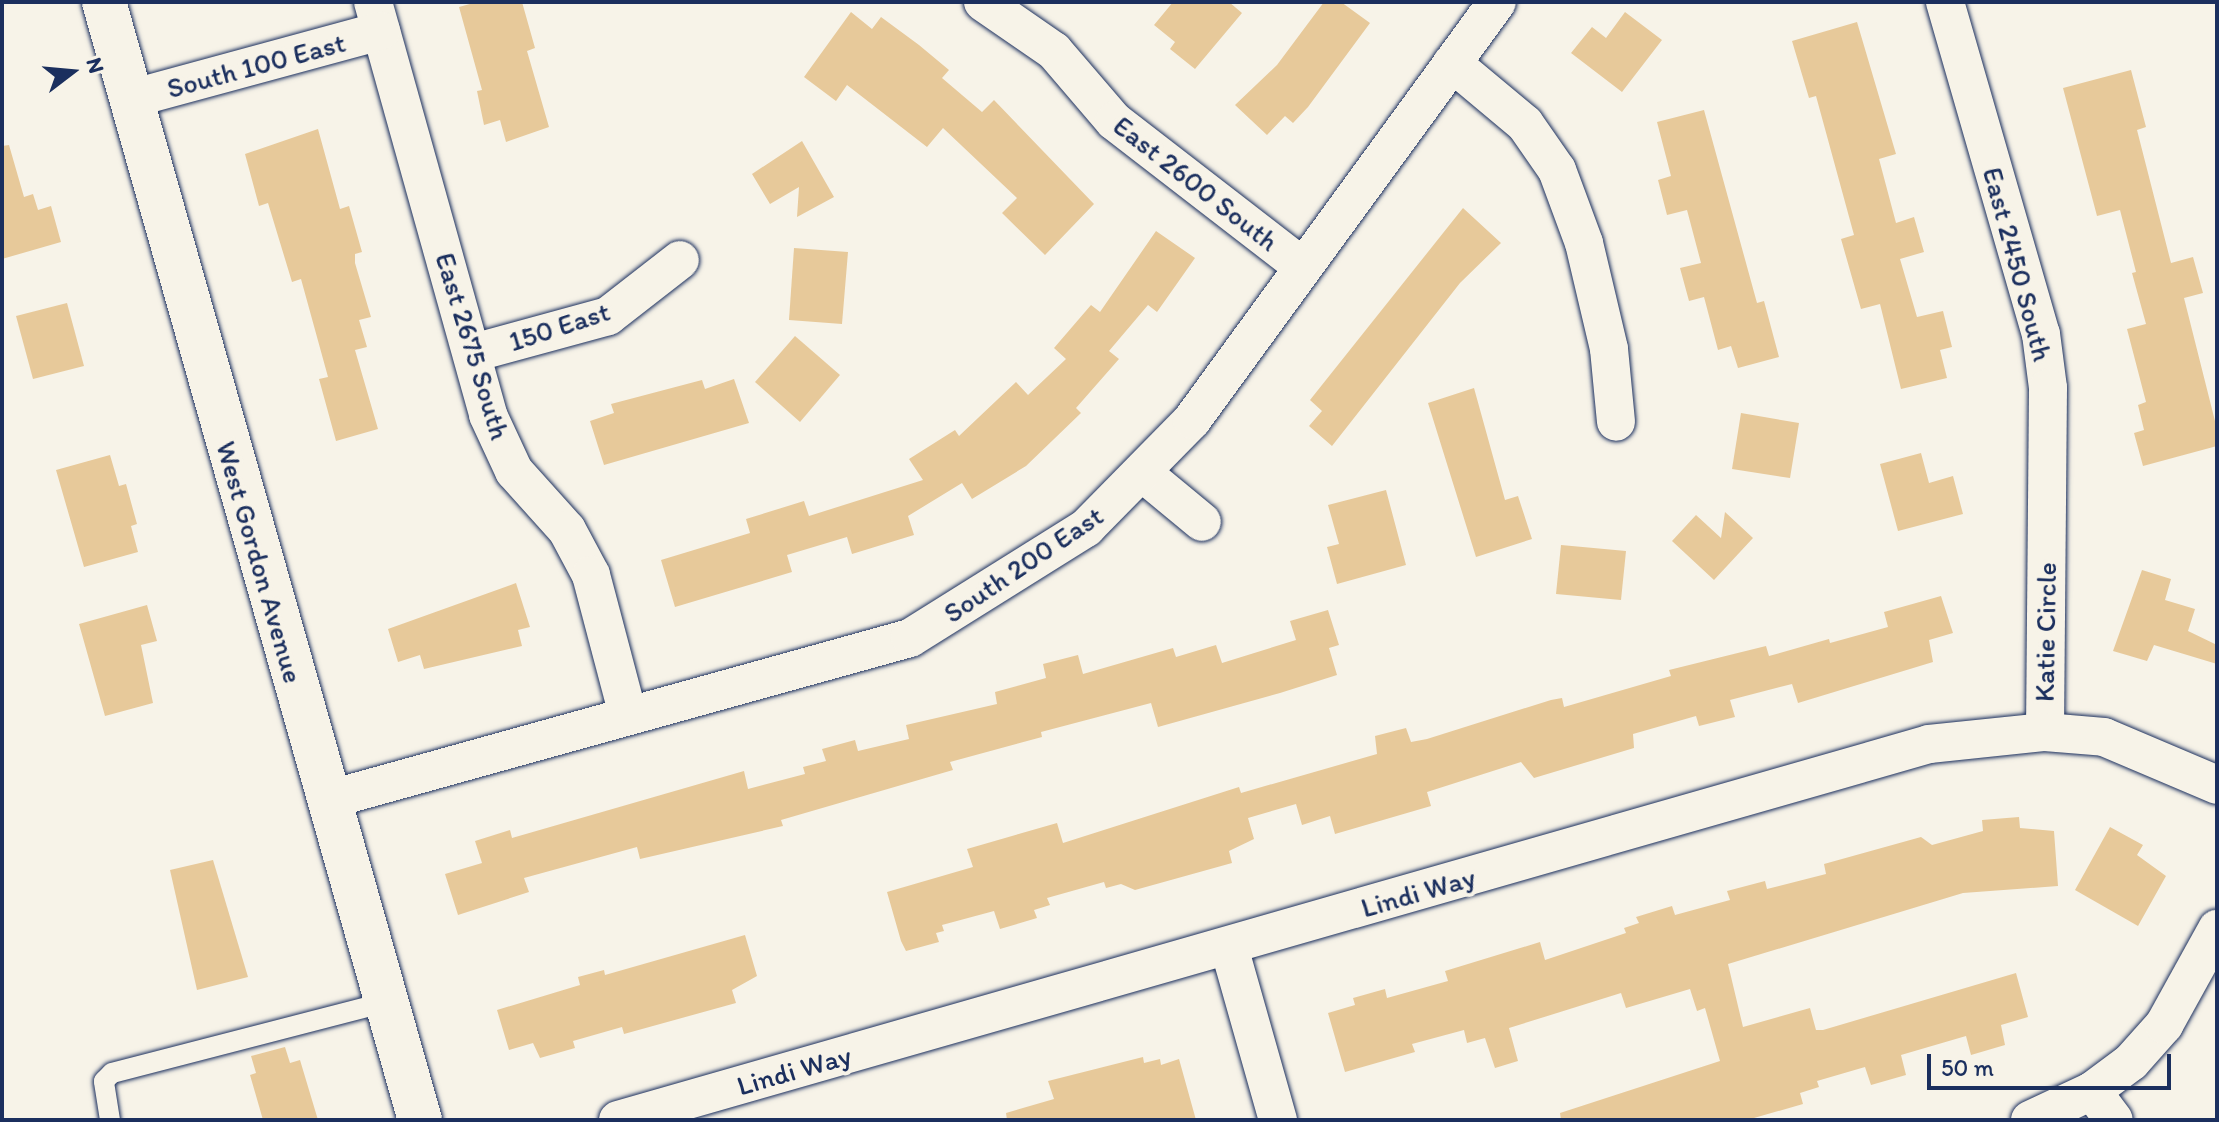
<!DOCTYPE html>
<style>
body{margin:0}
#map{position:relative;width:2219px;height:1122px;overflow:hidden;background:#f7f3e8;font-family:Itim,sans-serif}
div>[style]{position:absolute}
.building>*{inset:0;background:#e7c99a}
.roads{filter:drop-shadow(0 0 2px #1b2f5e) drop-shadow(0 0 2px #1b2f5e)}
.service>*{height:20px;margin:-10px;padding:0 10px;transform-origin:10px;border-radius:10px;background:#f7f3e8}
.minor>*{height:38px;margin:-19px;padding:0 19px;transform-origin:19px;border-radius:19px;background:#f7f3e8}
.secondary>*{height:44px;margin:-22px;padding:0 22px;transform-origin:22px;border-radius:22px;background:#f7f3e8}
span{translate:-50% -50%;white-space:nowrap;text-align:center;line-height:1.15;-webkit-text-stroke:8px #f7f3e8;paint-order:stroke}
.street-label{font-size:28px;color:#1b2f5e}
.frame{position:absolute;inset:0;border:4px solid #1b2f5e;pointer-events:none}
.north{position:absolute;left:32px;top:32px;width:80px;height:80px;-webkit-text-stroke:6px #f7f3e8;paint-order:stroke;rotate:74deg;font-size:22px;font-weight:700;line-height:32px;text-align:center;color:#1b2f5e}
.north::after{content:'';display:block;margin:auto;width:28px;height:36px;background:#1b2f5e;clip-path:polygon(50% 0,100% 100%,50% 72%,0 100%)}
.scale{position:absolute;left:1927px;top:1054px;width:244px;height:36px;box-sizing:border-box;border:4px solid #1b2f5e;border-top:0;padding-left:10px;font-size:24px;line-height:28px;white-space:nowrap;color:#1b2f5e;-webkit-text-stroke:6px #f7f3e8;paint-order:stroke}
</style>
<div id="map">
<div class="building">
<div style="clip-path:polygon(477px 2px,522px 2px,535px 48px,527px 51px,549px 127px,506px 142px,500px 120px,484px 125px,477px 91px,482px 90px,459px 7px)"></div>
<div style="clip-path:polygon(1173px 2px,1229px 2px,1242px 13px,1195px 69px,1170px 49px,1175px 42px,1154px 25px)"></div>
<div style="clip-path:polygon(1324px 2px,1341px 2px,1370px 23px,1308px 107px,1293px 123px,1285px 116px,1267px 135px,1235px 105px,1277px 65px)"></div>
<div style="clip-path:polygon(851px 12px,872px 29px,881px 17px,919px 45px,949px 70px,942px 78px,982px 112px,994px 100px,1094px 204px,1045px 255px,1002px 213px,1017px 198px,943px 128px,927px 147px,847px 85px,836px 101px,804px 77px)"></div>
<div style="clip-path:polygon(1625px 12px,1662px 40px,1622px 92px,1571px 53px,1592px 27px,1606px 38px)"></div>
<div style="clip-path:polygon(1857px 22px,1896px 154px,1879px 159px,1896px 223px,1914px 217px,1924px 252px,1900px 259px,1917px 317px,1943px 311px,1952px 347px,1940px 350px,1947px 378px,1901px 389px,1880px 304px,1861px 309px,1841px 239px,1854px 235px,1816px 96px,1809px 98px,1792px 41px)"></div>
<div style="clip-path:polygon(2131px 70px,2146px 127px,2137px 130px,2171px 263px,2193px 257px,2203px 293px,2184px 298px,2217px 429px,2217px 446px,2143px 466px,2134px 433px,2144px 430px,2138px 405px,2146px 402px,2127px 329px,2146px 324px,2132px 273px,2136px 272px,2120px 210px,2097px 216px,2063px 88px)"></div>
<div style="clip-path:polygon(1704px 110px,1757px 303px,1764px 301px,1779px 357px,1738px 368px,1731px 346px,1718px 350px,1704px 297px,1689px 301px,1680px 268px,1701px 263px,1687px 210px,1667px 215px,1658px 180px,1671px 176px,1657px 122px)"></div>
<div style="clip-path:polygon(318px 129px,340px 209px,349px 206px,362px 252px,355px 254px,355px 263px,371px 317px,359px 320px,367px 347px,355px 350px,378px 429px,336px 441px,319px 379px,328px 377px,301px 279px,292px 282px,268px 203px,259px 206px,245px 154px)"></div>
<div style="clip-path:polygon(802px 141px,834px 197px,797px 217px,799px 187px,770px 204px,752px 174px)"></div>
<div style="clip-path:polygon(9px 145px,24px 197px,33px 194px,38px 210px,51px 206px,61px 242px,2px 259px,2px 146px)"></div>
<div style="clip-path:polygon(1463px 208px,1501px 243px,1460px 283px,1332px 446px,1309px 426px,1322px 411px,1310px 400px)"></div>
<div style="clip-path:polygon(1156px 231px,1195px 258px,1157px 312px,1148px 305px,1109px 351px,1119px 359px,1076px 408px,1081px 413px,1026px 466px,972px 499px,962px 483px,908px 516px,914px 535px,852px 554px,847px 537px,787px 555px,792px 572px,675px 607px,661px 560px,750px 533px,746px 519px,804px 501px,809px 516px,923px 480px,909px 459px,955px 430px,959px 436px,1016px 382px,1028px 395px,1066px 359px,1054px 348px,1091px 305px,1100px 312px)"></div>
<div style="clip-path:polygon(794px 248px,848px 252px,842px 324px,789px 320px)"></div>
<div style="clip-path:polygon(67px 303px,84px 366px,33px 379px,16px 316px)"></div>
<div style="clip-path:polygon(795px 336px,840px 375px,800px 422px,755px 382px)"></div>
<div style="clip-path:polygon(734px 379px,749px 423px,604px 465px,590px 421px,614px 413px,611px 404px,702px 380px,705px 389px)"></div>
<div style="clip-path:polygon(1474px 388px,1505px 500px,1518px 496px,1532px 539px,1476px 557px,1428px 403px)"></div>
<div style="clip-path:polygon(1741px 413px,1799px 423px,1790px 478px,1732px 469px)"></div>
<div style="clip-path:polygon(1921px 453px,1929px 483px,1953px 476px,1963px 514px,1898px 531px,1880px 464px)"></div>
<div style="clip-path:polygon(110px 455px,119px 486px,126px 484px,137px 524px,131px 526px,138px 552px,84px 567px,56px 470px)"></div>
<div style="clip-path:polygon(1386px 490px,1406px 565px,1337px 584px,1327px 547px,1339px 544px,1328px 505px)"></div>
<div style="clip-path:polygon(1725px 512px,1753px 538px,1714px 580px,1672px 541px,1696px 515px,1721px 538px)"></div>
<div style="clip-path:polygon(1561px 545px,1626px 551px,1621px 600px,1556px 594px)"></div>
<div style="clip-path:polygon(2142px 570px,2171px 579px,2165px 600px,2195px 609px,2188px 631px,2217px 645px,2217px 664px,2154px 645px,2147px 661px,2113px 651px)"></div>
<div style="clip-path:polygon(516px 583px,530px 627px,518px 630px,522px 646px,424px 669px,420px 655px,398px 662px,388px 629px)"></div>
<div style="clip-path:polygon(1941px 596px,1953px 633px,1929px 640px,1933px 662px,1798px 703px,1792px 684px,1730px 700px,1735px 717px,1699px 726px,1696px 716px,1633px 734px,1634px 748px,1534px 778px,1521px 762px,1427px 792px,1431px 806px,1335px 834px,1330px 816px,1302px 825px,1296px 804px,1248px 818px,1254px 839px,1229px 851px,1232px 863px,1135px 890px,1121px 884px,1106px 888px,1104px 882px,1047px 898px,1050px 905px,1034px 910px,1037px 918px,1000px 929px,994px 911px,942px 925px,944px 931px,936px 933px,939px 942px,906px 951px,901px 941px,887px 892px,973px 867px,967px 849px,1057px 823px,1063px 843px,1239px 787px,1241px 793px,1377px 754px,1375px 736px,1406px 728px,1411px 742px,1427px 739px,1551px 700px,1562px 698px,1564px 707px,1671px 676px,1669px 670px,1766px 646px,1769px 656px,1829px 639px,1830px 643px,1888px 627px,1884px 612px)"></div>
<div style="clip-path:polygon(147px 605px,157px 641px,141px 645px,153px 703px,105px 716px,79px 624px)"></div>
<div style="clip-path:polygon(1328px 610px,1339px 645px,1329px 648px,1337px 675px,1280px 693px,1158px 727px,1151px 703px,1041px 732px,1042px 737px,950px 762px,953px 770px,781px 820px,783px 826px,640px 859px,637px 847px,524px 878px,529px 892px,458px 915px,445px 874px,482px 863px,475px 841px,510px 830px,512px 838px,744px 771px,748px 789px,805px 774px,803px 767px,826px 761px,822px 749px,855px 740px,858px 751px,909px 739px,906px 725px,997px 704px,995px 692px,1046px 678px,1043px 664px,1078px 655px,1083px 674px,1173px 648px,1176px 657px,1216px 645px,1222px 663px,1296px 640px,1290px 621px)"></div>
<div style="clip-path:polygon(2019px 817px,2020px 828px,2054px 831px,2058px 886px,1963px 893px,1728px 964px,1743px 1027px,1810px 1008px,1816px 1030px,1823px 1030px,2016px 973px,2028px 1017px,2001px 1025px,2005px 1045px,1971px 1055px,1966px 1036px,1901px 1055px,1906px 1075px,1871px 1085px,1865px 1067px,1817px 1081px,1819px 1087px,1800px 1093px,1803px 1104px,1747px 1120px,1561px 1120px,1560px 1113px,1720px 1061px,1705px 1008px,1697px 1011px,1690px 989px,1626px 1008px,1621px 993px,1509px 1028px,1518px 1061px,1495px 1068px,1485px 1038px,1467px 1043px,1464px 1030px,1412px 1044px,1415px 1052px,1345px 1072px,1328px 1013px,1355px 1005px,1353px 998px,1385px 989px,1387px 998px,1448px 981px,1445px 971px,1540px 942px,1545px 960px,1626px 933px,1624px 928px,1639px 923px,1636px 917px,1672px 906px,1675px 915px,1730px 900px,1727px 891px,1765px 881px,1767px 889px,1826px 874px,1824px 864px,1921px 837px,1932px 845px,1983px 831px,1982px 820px)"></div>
<div style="clip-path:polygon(2110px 827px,2143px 845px,2137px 855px,2166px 876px,2138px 926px,2075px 890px)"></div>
<div style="clip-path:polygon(213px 860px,248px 977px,197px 990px,170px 870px)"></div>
<div style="clip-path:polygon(745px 935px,757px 976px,732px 990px,736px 1003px,624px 1034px,622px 1027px,573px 1041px,575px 1048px,540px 1058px,533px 1043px,509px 1050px,497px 1010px,580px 985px,578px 977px,604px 970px,605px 975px)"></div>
<div style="clip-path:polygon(285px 1047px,290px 1063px,300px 1060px,318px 1120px,263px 1120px,250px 1075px,256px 1073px,251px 1056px)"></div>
<div style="clip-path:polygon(1143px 1057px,1144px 1063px,1160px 1059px,1161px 1065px,1179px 1059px,1196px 1120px,1007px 1120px,1006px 1113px,1054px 1099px,1048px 1081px)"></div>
</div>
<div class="roads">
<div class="service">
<div style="left:110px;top:1120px;width:39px;rotate:-99deg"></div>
<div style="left:104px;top:1081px;width:11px;rotate:-45deg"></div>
<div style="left:112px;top:1073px;width:283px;rotate:-14.5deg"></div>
</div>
<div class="minor">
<div style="left:373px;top:2px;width:429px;rotate:74.4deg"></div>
<div style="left:488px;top:415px;width:62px;rotate:65.1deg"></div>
<div style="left:514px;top:471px;width:79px;rotate:48.1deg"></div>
<div style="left:567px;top:530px;width:51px;rotate:61.9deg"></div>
<div style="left:591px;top:575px;width:145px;rotate:75.2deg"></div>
<div style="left:983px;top:2px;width:86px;rotate:34.6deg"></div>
<div style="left:1054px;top:51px;width:92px;rotate:49.4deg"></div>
<div style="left:1114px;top:121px;width:239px;rotate:37.7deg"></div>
<div style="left:1945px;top:2px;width:346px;rotate:73.9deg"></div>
<div style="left:2041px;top:334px;width:54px;rotate:82.6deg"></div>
<div style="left:2048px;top:388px;width:344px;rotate:90.5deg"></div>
<div style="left:1452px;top:63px;width:95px;rotate:39.9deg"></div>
<div style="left:1525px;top:124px;width:56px;rotate:55.2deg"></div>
<div style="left:1557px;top:170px;width:78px;rotate:69.7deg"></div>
<div style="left:1584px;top:243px;width:109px;rotate:76.7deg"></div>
<div style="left:1609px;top:349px;width:73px;rotate:84.5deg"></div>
<div style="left:130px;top:99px;width:260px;rotate:-15.2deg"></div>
<div style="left:473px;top:353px;width:140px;rotate:-15.3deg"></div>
<div style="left:608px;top:316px;width:91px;rotate:-37.9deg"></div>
<div style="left:1144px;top:474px;width:75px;rotate:39.6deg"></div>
<div style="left:327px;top:800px;width:605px;rotate:-15.53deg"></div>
<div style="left:910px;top:638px;width:208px;rotate:-32deg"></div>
<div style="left:1086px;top:528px;width:151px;rotate:-45.5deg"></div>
<div style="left:1192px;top:420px;width:517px;rotate:-53.88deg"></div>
<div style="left:1229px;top:947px;width:180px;rotate:74.2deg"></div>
<div style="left:2092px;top:1091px;width:36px;rotate:53deg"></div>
<div style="left:618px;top:1120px;width:1364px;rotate:-16deg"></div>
<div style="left:1929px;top:744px;width:117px;rotate:-5.9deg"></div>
<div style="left:2045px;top:732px;width:59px;rotate:4.8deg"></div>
<div style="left:2104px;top:737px;width:123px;rotate:23deg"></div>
<div style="left:2030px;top:1120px;width:68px;rotate:-25.1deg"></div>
<div style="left:2092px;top:1091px;width:49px;rotate:-36.6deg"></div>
<div style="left:2131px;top:1062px;width:50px;rotate:-48.3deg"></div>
<div style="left:2164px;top:1025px;width:110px;rotate:-61.1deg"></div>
</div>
<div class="secondary">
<div style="left:104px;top:2px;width:1162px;rotate:74.22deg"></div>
</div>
</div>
<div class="street-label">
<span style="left:256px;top:65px;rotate:-15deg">South 100 East</span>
<span style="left:1196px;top:183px;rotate:38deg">East 2600 South</span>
<span style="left:2018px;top:264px;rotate:75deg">East 2450 South</span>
<span style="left:559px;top:326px;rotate:-18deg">150 East</span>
<span style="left:473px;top:346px;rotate:73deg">East 2675 South</span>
<span style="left:260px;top:562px;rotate:74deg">West Gordon Avenue</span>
<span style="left:1023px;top:564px;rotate:-34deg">South 200 East</span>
<span style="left:2045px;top:632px;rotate:-89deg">Katie Circle</span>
<span style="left:1418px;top:892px;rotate:-16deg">Lindi Way</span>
<span style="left:794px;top:1070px;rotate:-16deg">Lindi Way</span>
</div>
<div class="frame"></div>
<div class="north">N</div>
<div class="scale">50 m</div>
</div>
